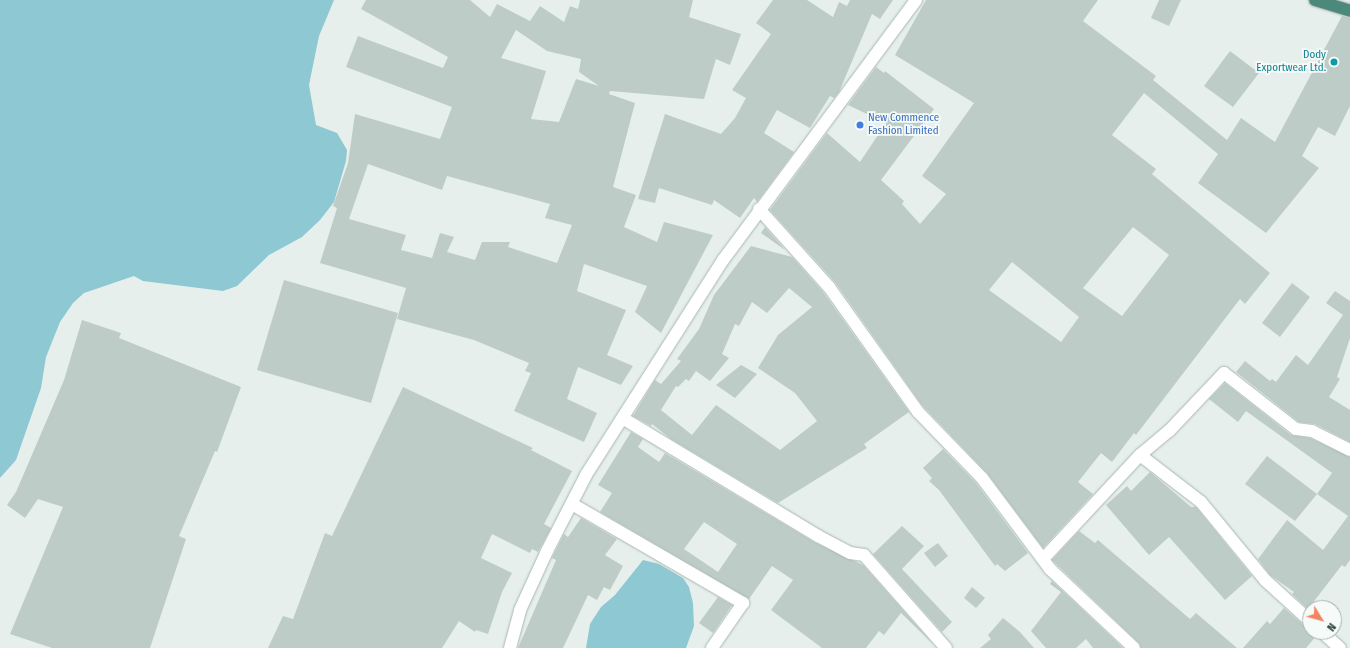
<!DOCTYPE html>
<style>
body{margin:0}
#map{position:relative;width:1350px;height:648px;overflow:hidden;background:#e6efeb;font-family:"Fira Sans Condensed",sans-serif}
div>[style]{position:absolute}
.water>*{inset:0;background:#8ec8d3}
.building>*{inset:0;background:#beccc7}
.roads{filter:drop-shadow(0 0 1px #a8b7b2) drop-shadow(0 0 1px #a8b7b2)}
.minor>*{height:12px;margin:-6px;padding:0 6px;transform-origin:6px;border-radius:6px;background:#fff}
.tertiary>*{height:12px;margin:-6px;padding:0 6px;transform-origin:6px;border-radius:6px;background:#fff}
.trunk>*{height:12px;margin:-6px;padding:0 6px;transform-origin:6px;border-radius:6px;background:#4c897b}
.dots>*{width:11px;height:11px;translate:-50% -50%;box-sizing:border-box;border:2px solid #f6fbf9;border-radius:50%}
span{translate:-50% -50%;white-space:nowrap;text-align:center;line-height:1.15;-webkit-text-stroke:3.5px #f6fbf9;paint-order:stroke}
.culture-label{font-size:11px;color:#0d838f}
.right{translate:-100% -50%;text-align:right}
.shop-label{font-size:11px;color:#366cbe}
.left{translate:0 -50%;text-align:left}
.north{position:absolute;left:1302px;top:600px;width:40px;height:40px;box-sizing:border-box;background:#f6fbf9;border:1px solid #a2b1ac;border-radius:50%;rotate:127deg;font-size:11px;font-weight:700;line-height:16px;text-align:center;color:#244139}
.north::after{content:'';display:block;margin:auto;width:14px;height:18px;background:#f28460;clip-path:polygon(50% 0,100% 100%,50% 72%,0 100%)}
</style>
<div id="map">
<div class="water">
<div style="clip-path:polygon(0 0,334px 0,319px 36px,309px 85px,316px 125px,337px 133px,347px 150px,346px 161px,334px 202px,320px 220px,302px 237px,269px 255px,237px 286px,223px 291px,143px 281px,134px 276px,84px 293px,73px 303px,60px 322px,46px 357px,41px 388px,16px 460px,0 478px)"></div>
<div style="clip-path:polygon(643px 560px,659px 564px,683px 578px,689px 587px,693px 603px,694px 626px,686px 648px,586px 648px,590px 624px,601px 607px,615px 595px)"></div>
</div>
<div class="building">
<div style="clip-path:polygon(evenodd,366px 0,470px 0,490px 17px,497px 4px,530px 21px,540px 6px,564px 22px,570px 6px,578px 9px,580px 0,693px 0,689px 17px,741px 34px,730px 65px,716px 59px,704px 99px,610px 91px,609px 94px,635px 103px,613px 187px,636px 195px,624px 227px,657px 242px,664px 222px,713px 235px,661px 333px,635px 312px,647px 286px,584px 264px,577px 291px,626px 310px,607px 355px,633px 366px,621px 385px,578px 367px,567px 399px,597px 413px,584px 442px,514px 411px,531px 373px,525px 371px,529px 363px,474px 340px,397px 319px,406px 288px,320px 263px,337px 208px,333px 206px,348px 163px,355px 114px,440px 139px,452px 107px,346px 67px,358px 36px,443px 68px,448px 57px,361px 9px,366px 0,516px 30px,547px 51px,581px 59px,579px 72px,599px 86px,576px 79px,559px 122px,531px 119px,546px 71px,501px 58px,516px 30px,366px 0,368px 164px,442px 190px,447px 176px,550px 204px,545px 218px,572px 225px,557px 263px,508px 247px,510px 242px,482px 242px,475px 260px,447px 252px,454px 237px,440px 233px,432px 258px,401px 250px,406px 235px,349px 219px,368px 164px)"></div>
<div style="clip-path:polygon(773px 0,807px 0,833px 17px,839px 2px,847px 6px,850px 0,893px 0,880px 19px,872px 14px,839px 92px,834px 98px,830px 96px,810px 128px,777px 110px,764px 133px,794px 152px,757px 202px,754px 198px,740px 218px,714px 200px,712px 205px,659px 188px,655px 203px,638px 199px,665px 114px,721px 134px,735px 118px,746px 98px,732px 90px,771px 34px,756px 23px)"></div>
<div style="clip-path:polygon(evenodd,926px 0,1098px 0,1083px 21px,1156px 76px,1153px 80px,1227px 140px,1241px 118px,1275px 142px,1342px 16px,1350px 18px,1350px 106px,1335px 136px,1318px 127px,1302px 156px,1319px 168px,1266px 233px,1198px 183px,1218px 154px,1144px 93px,1112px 135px,1156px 169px,1152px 174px,1270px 273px,1245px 304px,1240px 299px,1136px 435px,1134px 433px,1112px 462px,1101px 453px,1078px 482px,1093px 494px,1043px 548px,987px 473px,922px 405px,835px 282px,770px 210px,827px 133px,860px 162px,886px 123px,848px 105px,876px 67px,884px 73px,885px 71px,934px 109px,881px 180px,904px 201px,902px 204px,920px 224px,946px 194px,922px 176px,974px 103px,895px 55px,926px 0,1133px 227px,1169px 255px,1122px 316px,1083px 288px,1133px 227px,926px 0,1012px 262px,1079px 317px,1061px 342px,989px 290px,1012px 262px)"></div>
<div style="clip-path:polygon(1159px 0,1181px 0,1169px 26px,1151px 18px)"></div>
<div style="clip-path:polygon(1230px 51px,1259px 73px,1233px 107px,1204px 86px)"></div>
<div style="clip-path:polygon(765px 227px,785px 250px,761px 233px)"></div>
<div style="clip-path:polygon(evenodd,751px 246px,792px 257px,823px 292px,909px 412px,864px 444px,867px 448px,778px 503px,671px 439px,652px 424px,651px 426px,633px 416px,655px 380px,661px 384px,681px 361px,677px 359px,699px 329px,714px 295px,751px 246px,789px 288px,812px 307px,778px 335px,758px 368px,795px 393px,817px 421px,780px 450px,716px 405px,692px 435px,661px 410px,676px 386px,678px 387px,686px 379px,689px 381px,696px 371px,710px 381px,729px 358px,722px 354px,735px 324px,739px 326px,752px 302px,767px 313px,789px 288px)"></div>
<div style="clip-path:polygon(284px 280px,398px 313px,371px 403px,257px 370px)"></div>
<div style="clip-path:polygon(1292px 283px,1310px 297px,1280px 337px,1262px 323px)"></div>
<div style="clip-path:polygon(1335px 291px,1350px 301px,1350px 338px,1337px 377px,1340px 379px,1329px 397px,1350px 410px,1350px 442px,1315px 424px,1299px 422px,1236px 372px,1245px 361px,1270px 381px,1272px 379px,1276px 382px,1296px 355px,1308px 365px,1343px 315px,1326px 303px)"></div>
<div style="clip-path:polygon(82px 320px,121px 333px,119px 338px,241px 387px,217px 452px,215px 451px,179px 536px,186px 539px,150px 648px,52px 648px,10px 634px,63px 507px,38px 499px,25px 518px,7px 505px,16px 492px,64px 380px)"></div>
<div style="clip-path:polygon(741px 365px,757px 374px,735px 398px,716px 385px)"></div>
<div style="clip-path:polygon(1225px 383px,1291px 435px,1310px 438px,1350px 457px,1350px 560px,1345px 567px,1342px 565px,1308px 609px,1292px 594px,1294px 592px,1270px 575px,1258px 559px,1287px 520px,1323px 550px,1348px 516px,1317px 494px,1332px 473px,1246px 411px,1238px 422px,1209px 399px)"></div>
<div style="clip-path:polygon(403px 387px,533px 448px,531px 450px,572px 471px,544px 524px,551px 528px,538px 552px,532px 549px,530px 553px,492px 534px,481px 558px,512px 573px,502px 592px,488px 634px,476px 630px,475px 632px,459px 621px,442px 648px,268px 648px,283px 616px,293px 619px,325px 533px,332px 536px)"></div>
<div style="clip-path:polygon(evenodd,631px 432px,643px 439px,638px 447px,659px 462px,665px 453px,814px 542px,863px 565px,932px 643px,901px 613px,884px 635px,879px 631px,866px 648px,822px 648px,771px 610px,793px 580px,772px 566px,749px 599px,600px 512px,612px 493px,598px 485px,631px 432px,704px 522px,737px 544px,718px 572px,684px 549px,704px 522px)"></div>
<div style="clip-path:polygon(943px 449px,976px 483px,1028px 553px,1005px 571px,997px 564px,995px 566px,939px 490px,929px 481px,932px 478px,923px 468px)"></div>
<div style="clip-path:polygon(1267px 456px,1317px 494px,1295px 521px,1245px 484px)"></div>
<div style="clip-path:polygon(1150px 472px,1191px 507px,1196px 507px,1252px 576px,1225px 600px,1169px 537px,1149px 555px,1106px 505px,1127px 486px,1131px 491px)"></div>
<div style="clip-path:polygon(581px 518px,617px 539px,605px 555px,623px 566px,610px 590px,604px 587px,597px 600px,588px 595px,563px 648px,518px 648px,556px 560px,552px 558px,564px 534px,568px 537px)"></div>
<div style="clip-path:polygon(902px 526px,924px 546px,902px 569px,952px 622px,942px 632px,873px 554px)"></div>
<div style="clip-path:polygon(1079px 531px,1095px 543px,1098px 540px,1190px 619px,1196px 613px,1237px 648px,1141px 648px,1139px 643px,1052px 560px)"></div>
<div style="clip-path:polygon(938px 543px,948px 556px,935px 567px,924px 553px)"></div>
<div style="clip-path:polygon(1052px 581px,1123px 648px,1093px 648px,1086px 639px,1076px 648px,1046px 648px,1031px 631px,1061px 592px,1050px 584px)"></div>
<div style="clip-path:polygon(972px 587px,985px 598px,976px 608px,964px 598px)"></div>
<div style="clip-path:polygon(718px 597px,732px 605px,713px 633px,699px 623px)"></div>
<div style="clip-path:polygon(1284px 608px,1316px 636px,1306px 648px,1243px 648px,1267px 621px,1270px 624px)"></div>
<div style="clip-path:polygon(1003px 618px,1020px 632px,1034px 648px,980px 648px,991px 639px,988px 635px)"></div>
</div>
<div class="roads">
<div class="minor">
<div style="left:759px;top:209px;width:105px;rotate:48.1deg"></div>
<div style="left:829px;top:287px;width:153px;rotate:54.5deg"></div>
<div style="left:918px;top:412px;width:92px;rotate:45.9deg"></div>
<div style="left:982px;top:478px;width:114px;rotate:53.2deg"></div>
<div style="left:1050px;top:569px;width:115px;rotate:43.2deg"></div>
<div style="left:624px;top:419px;width:227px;rotate:31.1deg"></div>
<div style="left:818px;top:536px;width:36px;rotate:28deg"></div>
<div style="left:850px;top:553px;width:14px;rotate:8deg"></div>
<div style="left:864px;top:555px;width:124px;rotate:48.6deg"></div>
<div style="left:1140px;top:455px;width:38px;rotate:-40deg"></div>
<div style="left:1169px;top:431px;width:80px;rotate:-46.5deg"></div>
<div style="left:1224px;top:373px;width:91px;rotate:37.9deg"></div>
<div style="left:1296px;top:429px;width:16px;rotate:7deg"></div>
<div style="left:1312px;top:431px;width:42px;rotate:26.6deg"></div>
<div style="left:572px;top:504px;width:198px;rotate:30.1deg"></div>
<div style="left:743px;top:603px;width:55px;rotate:124.6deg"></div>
<div style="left:1043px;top:559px;width:142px;rotate:-47deg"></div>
<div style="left:1140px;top:455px;width:77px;rotate:37.6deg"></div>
<div style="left:1201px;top:502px;width:101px;rotate:50.6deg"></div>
<div style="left:1265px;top:580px;width:61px;rotate:42.3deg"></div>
<div style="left:1322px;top:632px;width:24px;rotate:42deg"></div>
</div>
<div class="tertiary">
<div style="left:510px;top:648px;width:39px;rotate:-75deg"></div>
<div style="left:520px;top:610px;width:65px;rotate:-65.4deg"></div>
<div style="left:547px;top:551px;width:85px;rotate:-62.8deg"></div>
<div style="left:586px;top:475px;width:255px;rotate:-57.5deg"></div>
<div style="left:723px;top:260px;width:324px;rotate:-53.4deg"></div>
</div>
<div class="trunk">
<div style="left:1315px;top:0;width:37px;rotate:17deg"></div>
</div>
</div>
<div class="dots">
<div style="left:1334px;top:62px;background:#0f9aa8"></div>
<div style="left:860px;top:125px;background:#3f7fe0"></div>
</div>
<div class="culture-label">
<span class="right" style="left:1326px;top:62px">Dody<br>Exportwear Ltd.</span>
</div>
<div class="shop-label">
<span class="left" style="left:868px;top:125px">New Commence<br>Fashion Limited</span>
</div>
<div class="north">N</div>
</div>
